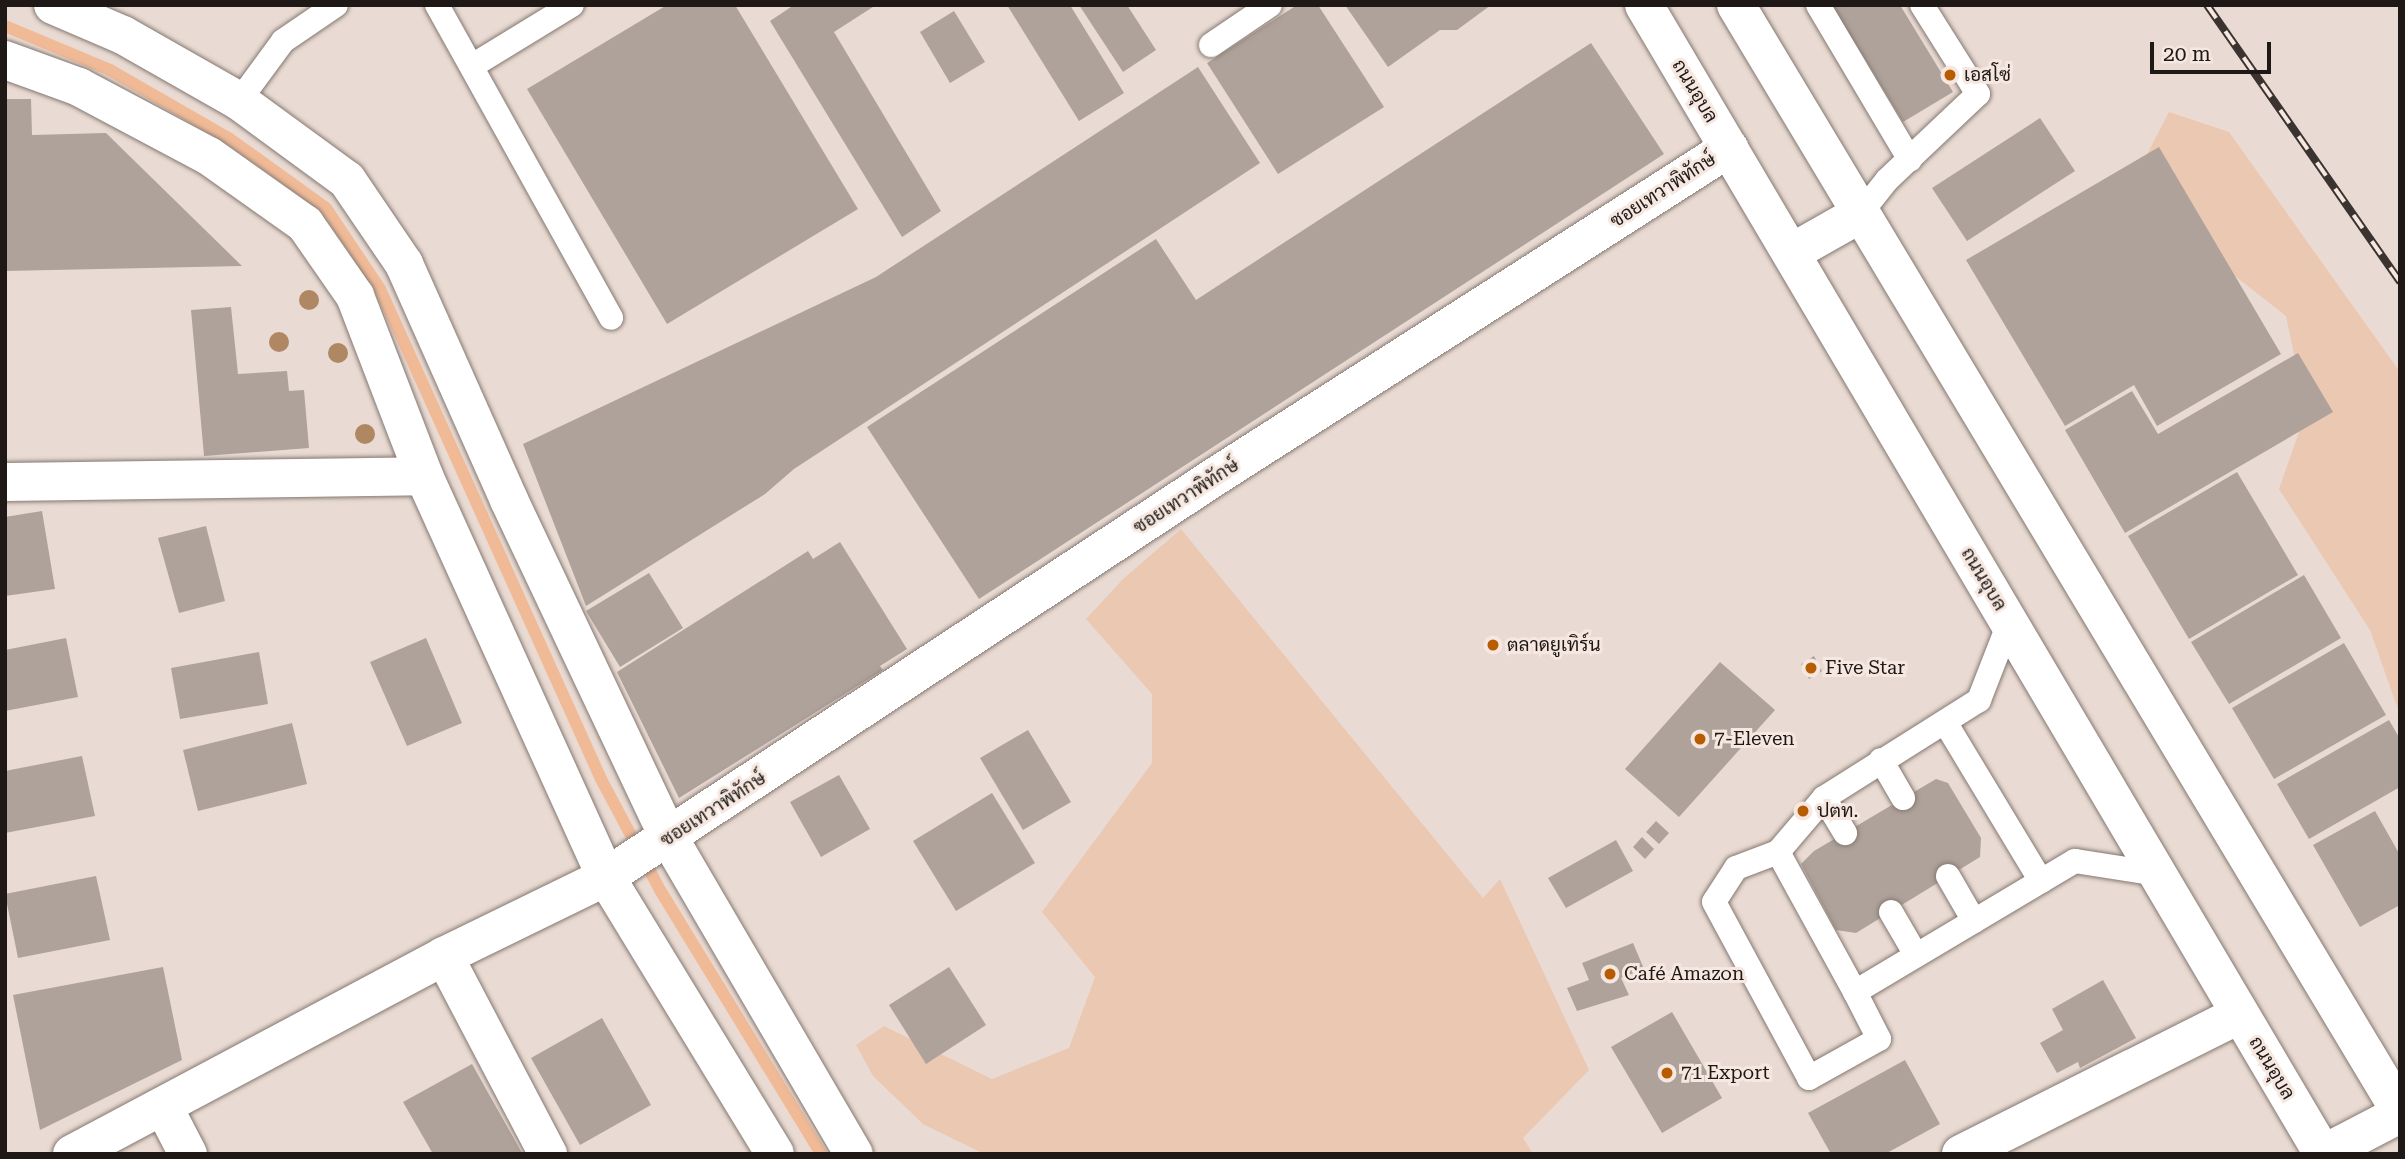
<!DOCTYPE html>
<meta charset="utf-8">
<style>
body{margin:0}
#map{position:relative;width:2405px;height:1159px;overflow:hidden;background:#e9dbd3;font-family:"Roboto Serif",Sarabun,serif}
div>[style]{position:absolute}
.green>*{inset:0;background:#ebc8b2}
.stream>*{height:12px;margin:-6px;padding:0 6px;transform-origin:6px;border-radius:6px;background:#f0ba97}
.building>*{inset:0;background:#aea29a}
.roads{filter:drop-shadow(0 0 2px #847871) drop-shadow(0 0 2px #847871)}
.service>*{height:24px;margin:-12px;padding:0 12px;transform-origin:12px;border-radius:12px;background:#fff}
.minor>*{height:38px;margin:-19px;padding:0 19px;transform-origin:19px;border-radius:19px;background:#fff}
.primary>*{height:38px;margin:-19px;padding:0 19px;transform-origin:19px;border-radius:19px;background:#fff}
.rail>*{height:8px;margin-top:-4px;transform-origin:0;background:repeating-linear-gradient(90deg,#f6e8e0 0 16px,#3a3330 0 32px);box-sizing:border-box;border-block:2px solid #3a3330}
.trees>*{width:20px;height:20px;margin:-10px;border-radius:50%;background:#b08763}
.dots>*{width:19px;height:19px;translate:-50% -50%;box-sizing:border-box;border:4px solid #f6e8e0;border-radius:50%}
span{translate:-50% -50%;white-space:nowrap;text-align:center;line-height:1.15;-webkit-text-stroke:6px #f6e8e0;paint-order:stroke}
.poi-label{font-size:19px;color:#1e1916}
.left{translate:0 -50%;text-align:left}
.street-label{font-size:19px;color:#1e1916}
.frame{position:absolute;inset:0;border:7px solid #1e1916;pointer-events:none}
.scale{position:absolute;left:2150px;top:42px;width:121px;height:32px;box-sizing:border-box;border:4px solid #1e1916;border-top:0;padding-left:9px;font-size:21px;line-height:24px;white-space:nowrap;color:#1e1916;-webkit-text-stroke:5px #f6e8e0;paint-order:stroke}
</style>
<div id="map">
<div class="green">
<div style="clip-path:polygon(2169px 112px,2229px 132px,2400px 372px,2400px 715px,2370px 630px,2279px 489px,2306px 412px,2286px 316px,2194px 244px,2130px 187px)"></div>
<div style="clip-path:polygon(1181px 529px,1483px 898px,1500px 879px,1589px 1070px,1523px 1138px,1533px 1154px,984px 1154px,923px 1124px,873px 1076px,856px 1045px,884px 1026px,992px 1079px,1069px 1048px,1095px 977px,1042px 912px,1152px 763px,1152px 694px,1086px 619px,1123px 579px)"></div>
</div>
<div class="stream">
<div style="left:5px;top:26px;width:114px;rotate:22.7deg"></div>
<div style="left:110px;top:70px;width:138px;rotate:29.9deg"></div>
<div style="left:230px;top:139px;width:118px;rotate:35.7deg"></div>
<div style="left:326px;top:208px;width:97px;rotate:56.3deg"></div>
<div style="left:380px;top:289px;width:538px;rotate:65.72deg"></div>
<div style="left:601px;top:779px;width:126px;rotate:62deg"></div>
<div style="left:660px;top:890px;width:309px;rotate:58.6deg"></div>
</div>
<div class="building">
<div style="clip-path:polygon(667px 5px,735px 5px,858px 209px,667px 324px,527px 89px)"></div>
<div style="clip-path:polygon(794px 5px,876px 5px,834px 32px,941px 211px,902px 237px,770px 21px)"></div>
<div style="clip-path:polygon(1007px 5px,1070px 5px,1124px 93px,1079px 121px)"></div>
<div style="clip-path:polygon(1079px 5px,1127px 5px,1156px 50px,1123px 72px)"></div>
<div style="clip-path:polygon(1297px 5px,1318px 5px,1384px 107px,1278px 174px,1207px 63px)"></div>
<div style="clip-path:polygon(1345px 5px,1491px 5px,1457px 30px,1440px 30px,1388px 67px)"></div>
<div style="clip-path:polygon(1832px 5px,1900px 5px,1953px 92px,1903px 122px)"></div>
<div style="clip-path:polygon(954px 11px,985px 62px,950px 83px,920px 32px)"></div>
<div style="clip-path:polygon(1591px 43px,1664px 154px,979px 599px,867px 427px,1156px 239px,1196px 300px)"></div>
<div style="clip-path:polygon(1198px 67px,1260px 163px,794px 469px,765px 494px,586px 606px,523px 444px,876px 277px)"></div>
<div style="clip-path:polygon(5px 99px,31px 99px,32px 135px,106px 133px,242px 266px,5px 271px)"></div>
<div style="clip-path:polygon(2040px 118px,2075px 171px,1967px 241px,1932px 188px)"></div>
<div style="clip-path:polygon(2159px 147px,2281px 354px,2157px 426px,2134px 385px,2065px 426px,1966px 260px)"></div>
<div style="clip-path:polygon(231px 307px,238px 374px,287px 371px,289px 391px,304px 390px,309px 448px,204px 456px,191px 310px)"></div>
<div style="clip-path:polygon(2298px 353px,2333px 412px,2125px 533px,2065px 430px,2132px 391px,2158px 434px)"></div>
<div style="clip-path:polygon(2237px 472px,2298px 575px,2189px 639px,2128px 536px)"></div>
<div style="clip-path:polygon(42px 511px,55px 589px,5px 596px,5px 517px)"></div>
<div style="clip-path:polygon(206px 526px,225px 601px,179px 613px,158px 538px)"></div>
<div style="clip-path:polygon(840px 542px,907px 649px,880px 666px,883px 670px,679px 798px,617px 672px,808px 551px,813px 559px)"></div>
<div style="clip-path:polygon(649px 573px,683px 628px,620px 667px,586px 611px)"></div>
<div style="clip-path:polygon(2304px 575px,2341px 638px,2229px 704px,2191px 642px)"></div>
<div style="clip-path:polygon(66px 638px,78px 697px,5px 711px,5px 650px)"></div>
<div style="clip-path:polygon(426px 638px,462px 723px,407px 746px,370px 662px)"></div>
<div style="clip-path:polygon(2344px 643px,2386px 715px,2274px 779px,2232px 708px)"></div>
<div style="clip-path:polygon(259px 652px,268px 704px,180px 719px,171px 668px)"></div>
<div style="clip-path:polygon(1814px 656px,1822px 671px,1809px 679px,1801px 664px)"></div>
<div style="clip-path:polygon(1720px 662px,1775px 710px,1679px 817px,1625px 769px)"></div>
<div style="clip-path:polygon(2389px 720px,2400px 739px,2400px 787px,2309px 839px,2277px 784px)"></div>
<div style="clip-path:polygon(292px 723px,307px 784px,198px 811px,183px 750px)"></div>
<div style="clip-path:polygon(1028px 730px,1071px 802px,1023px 830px,980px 758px)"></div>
<div style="clip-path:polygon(82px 756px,95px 816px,5px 833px,5px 771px)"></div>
<div style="clip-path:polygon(839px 775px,870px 829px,821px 857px,790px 802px)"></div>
<div style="clip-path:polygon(1936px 779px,1948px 783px,1981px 838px,1980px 857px,1856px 933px,1836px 930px,1801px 864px,1814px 851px)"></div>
<div style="clip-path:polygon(992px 793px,1035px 863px,956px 911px,913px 841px)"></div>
<div style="clip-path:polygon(2375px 811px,2400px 855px,2400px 905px,2360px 927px,2313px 845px)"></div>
<div style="clip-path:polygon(1656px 821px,1669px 833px,1659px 844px,1646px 832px)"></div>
<div style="clip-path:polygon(1642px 837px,1654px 849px,1645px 859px,1633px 847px)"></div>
<div style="clip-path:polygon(1616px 840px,1633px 871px,1566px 908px,1548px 878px)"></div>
<div style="clip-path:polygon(96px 876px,110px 940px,18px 958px,5px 894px)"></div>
<div style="clip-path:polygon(1633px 943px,1644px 969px,1621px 978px,1629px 995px,1577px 1011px,1567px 988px,1589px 980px,1582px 963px)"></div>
<div style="clip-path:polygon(163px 967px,182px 1060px,40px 1130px,13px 995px)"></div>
<div style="clip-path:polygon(949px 967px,986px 1025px,926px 1064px,889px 1005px)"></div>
<div style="clip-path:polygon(2103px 980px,2136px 1038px,2080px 1068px,2078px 1062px,2057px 1073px,2040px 1043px,2063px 1030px,2052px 1009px)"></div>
<div style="clip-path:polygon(1672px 1012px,1722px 1098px,1662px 1133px,1611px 1047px)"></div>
<div style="clip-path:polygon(602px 1018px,651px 1105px,580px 1145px,531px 1058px)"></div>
<div style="clip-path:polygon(1905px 1060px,1940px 1124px,1885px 1154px,1831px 1154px,1808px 1113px)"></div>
<div style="clip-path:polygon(472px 1064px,522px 1153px,520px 1154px,433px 1154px,403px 1102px)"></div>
</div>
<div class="roads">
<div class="service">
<div style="left:437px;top:5px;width:358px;rotate:60.9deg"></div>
<div style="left:1818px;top:5px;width:180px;rotate:59.3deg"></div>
<div style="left:1211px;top:45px;width:71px;rotate:-34.1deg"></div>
<div style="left:472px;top:66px;width:117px;rotate:-31.4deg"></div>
<div style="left:239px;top:101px;width:74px;rotate:-53.7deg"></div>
<div style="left:283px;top:41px;width:64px;rotate:-34.2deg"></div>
<div style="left:1860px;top:214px;width:43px;rotate:-51.5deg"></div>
<div style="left:1887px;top:180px;width:125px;rotate:-43.4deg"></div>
<div style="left:1978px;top:94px;width:105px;rotate:-122.2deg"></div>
<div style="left:2009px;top:623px;width:83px;rotate:111.3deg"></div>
<div style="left:1979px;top:700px;width:183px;rotate:147.7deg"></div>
<div style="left:1824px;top:798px;width:71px;rotate:130.4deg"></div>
<div style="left:1778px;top:852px;width:160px;rotate:61.2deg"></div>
<div style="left:1855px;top:992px;width:256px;rotate:-30.8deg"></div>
<div style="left:2075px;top:861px;width:84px;rotate:8.9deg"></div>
<div style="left:1945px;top:722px;width:186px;rotate:58.9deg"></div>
<div style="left:1881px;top:760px;width:44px;rotate:59.9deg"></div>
<div style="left:1824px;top:798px;width:41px;rotate:59deg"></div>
<div style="left:1778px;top:852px;width:45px;rotate:159.1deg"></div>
<div style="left:1736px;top:868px;width:40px;rotate:122.9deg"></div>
<div style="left:1714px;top:902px;width:200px;rotate:61.6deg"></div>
<div style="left:1809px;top:1078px;width:80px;rotate:-29.1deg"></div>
<div style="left:1879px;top:1039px;width:53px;rotate:-117.1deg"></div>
<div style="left:1948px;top:876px;width:52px;rotate:60deg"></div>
<div style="left:1891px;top:912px;width:50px;rotate:59.8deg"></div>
</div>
<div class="minor">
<div style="left:53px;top:5px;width:76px;rotate:23.2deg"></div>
<div style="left:123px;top:35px;width:133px;rotate:29.6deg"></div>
<div style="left:239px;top:101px;width:134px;rotate:36.2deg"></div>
<div style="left:347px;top:180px;width:102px;rotate:55.8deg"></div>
<div style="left:404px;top:264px;width:258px;rotate:66deg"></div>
<div style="left:509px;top:500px;width:374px;rotate:64.7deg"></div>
<div style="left:669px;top:838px;width:366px;rotate:59.7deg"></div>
<div style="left:5px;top:60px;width:79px;rotate:20deg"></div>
<div style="left:79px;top:87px;width:147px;rotate:28deg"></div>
<div style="left:209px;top:156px;width:118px;rotate:35.3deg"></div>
<div style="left:305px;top:224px;width:88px;rotate:55.2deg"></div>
<div style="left:355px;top:296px;width:193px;rotate:69deg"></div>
<div style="left:424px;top:476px;width:440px;rotate:65.6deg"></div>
<div style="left:606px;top:877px;width:324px;rotate:58.6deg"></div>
<div style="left:5px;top:482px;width:419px;rotate:-0.8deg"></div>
<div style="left:444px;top:956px;width:224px;rotate:62.3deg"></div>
<div style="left:163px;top:1106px;width:54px;rotate:62.5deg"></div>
<div style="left:72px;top:1154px;width:421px;rotate:-28deg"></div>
<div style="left:444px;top:956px;width:180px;rotate:-26deg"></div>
<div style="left:606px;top:877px;width:730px;rotate:-33.32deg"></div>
<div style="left:1216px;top:476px;width:609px;rotate:-32.59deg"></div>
<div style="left:1961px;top:1154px;width:312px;rotate:-26.6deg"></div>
</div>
<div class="primary">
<div style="left:1644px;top:5px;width:1335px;rotate:59.42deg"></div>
<div style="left:1736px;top:5px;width:1290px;rotate:59.02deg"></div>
<div style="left:1791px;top:253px;width:79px;rotate:-29.5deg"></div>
<div style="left:2323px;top:1154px;width:87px;rotate:-27.5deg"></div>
</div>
</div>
<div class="rail">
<div style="left:2207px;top:5px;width:338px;rotate:55.1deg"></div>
</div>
<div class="trees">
<div style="left:309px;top:300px"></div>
<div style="left:279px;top:342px"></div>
<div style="left:338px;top:353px"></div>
<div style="left:365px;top:434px"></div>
</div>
<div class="dots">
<div style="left:1950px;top:75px;background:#b75c00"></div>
<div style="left:1493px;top:645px;background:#b75c00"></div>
<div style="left:1811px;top:668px;background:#b75c00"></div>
<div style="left:1700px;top:739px;background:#b75c00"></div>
<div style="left:1803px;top:811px;background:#b75c00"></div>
<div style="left:1610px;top:974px;background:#b75c00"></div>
<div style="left:1667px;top:1073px;background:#b75c00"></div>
</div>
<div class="poi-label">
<span class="left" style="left:1964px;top:75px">เอสโซ่</span>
<span class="left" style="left:1507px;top:645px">ตลาดยูเทิร์น</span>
<span class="left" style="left:1825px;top:668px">Five Star</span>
<span class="left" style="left:1714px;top:739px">7-Eleven</span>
<span class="left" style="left:1817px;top:811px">ปตท.</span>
<span class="left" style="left:1624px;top:974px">Café Amazon</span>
<span class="left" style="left:1681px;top:1073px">71 Export</span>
</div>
<div class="street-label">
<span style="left:1695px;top:91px;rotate:59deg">ถนนอุบล</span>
<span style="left:1663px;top:190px;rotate:-33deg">ซอยเทวาพิทักษ์</span>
<span style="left:1186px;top:496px;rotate:-33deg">ซอยเทวาพิทักษ์</span>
<span style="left:1984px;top:579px;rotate:59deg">ถนนอุบล</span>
<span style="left:713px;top:809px;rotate:-33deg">ซอยเทวาพิทักษ์</span>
<span style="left:2272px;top:1068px;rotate:59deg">ถนนอุบล</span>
</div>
<div class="frame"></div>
<div class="scale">20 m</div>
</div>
